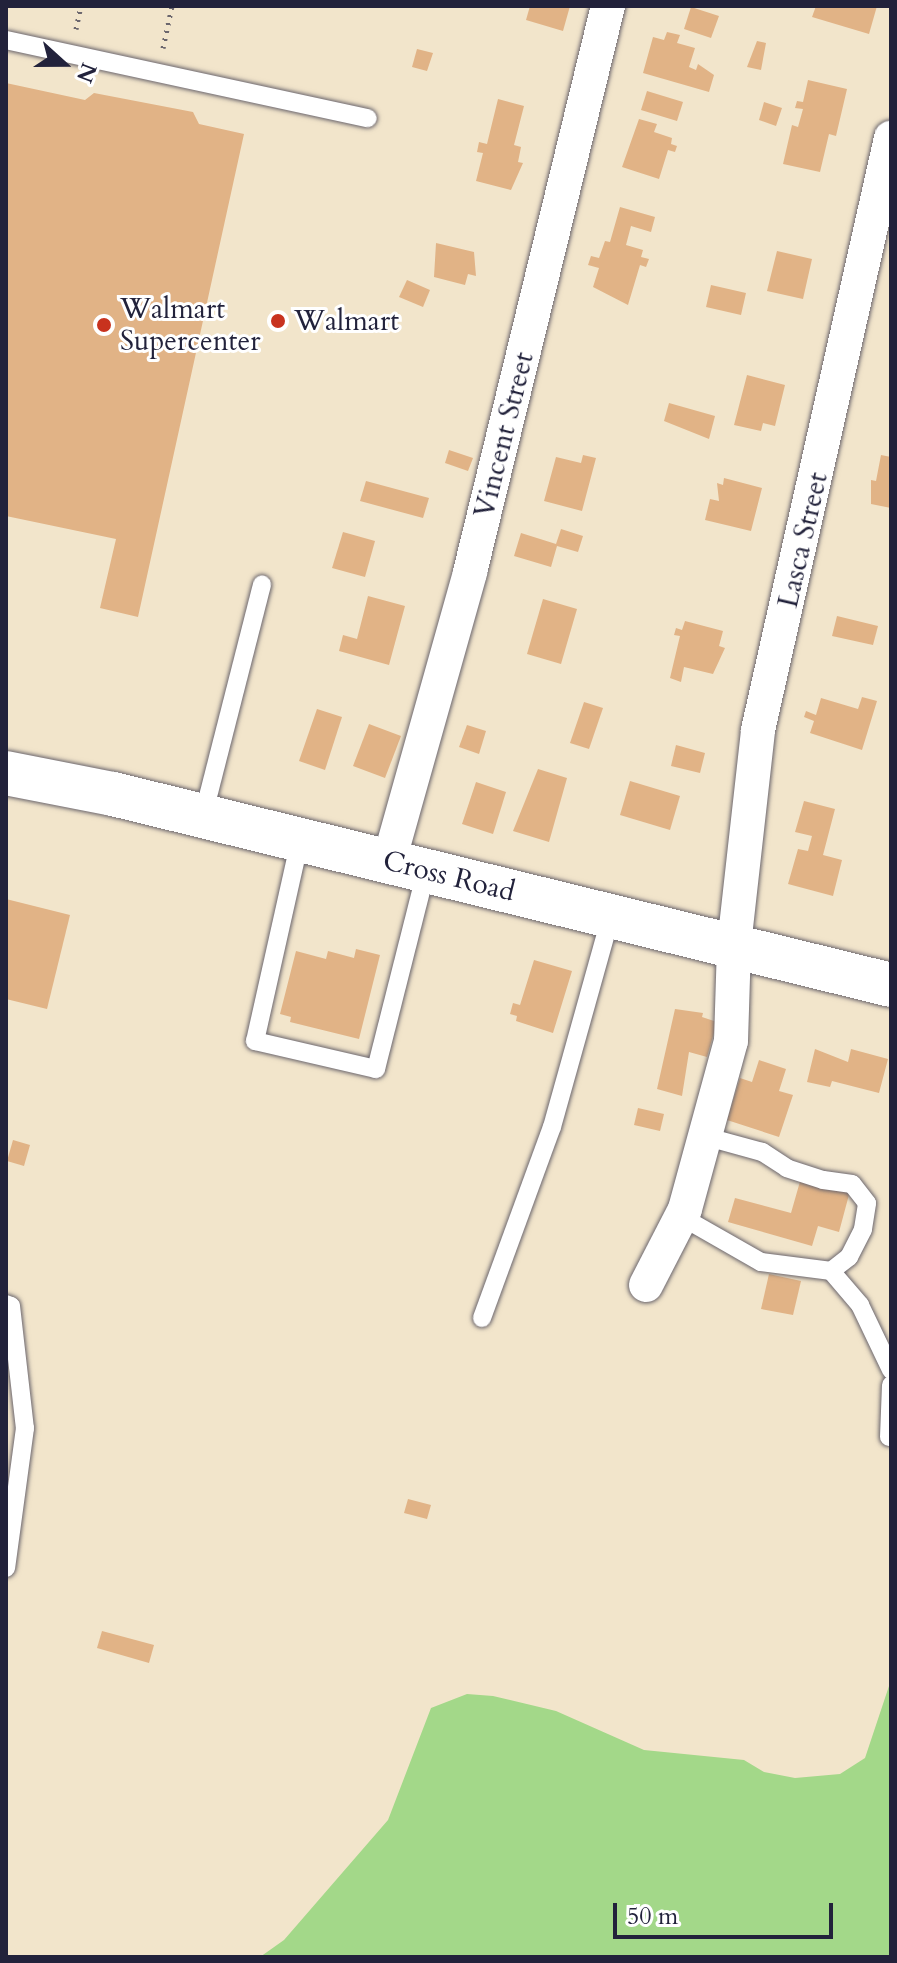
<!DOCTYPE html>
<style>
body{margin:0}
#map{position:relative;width:897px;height:1963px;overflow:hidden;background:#f2e5cb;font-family:Cardo,serif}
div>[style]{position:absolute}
.green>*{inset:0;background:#a3d889}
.building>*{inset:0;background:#e1b386}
.path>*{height:5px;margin-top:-2.5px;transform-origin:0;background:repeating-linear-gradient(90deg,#6b666d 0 2px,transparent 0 8px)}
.roads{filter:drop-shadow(0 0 2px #6b666d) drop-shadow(0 0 2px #6b666d)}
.lane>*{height:18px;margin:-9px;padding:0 9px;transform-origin:9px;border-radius:9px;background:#fff}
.street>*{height:34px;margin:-17px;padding:0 17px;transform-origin:17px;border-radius:17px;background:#fff}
.secondary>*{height:44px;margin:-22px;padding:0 22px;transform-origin:22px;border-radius:22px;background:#fff}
.dots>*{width:22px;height:22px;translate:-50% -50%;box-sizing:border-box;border:4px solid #fff;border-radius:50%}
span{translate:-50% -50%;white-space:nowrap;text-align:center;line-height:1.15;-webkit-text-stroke:6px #fff;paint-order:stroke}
.poi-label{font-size:28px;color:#22223b}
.left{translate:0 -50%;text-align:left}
.street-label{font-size:28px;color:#22223b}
.frame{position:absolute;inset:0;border:8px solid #22223b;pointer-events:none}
.north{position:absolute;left:24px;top:24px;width:80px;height:80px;-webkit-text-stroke:6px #fff;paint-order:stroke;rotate:111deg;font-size:22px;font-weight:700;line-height:32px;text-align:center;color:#22223b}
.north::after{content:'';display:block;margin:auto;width:28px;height:36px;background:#22223b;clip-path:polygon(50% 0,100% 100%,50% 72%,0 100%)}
.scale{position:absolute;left:613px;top:1903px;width:220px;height:36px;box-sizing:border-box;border:4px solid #22223b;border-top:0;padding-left:10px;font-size:24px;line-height:28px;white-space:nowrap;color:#22223b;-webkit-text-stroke:6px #fff;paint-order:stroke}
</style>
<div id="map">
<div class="green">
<div style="clip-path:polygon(891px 1680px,891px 1957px,260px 1957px,284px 1940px,388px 1820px,431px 1708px,467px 1694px,493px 1696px,556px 1711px,644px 1750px,744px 1760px,764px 1772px,795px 1778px,840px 1774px,865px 1758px)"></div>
</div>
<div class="building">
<div style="clip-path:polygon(530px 6px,570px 6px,563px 31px,526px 20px)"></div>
<div style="clip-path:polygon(816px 6px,877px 6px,869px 34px,812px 17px)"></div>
<div style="clip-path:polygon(691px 7px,719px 16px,711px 38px,684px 29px)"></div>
<div style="clip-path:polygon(667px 32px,680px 35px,677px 43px,695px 48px,689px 67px,696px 70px,698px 64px,714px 75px,709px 92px,643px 73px,653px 37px,664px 40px)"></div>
<div style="clip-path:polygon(757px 41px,766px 43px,761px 70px,747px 67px)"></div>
<div style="clip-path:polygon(417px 49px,433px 53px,427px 71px,412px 67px)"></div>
<div style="clip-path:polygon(808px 80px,847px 89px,836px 136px,829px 134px,820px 172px,783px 164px,792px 125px,798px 127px,803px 109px,795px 108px,797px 101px,803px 102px)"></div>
<div style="clip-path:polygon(6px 83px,85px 100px,94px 93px,193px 112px,199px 124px,244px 134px,138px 617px,100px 608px,116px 539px,6px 516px)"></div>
<div style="clip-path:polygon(647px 91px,683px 102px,677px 121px,641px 110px)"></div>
<div style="clip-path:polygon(498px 99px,524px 106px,514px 145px,521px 147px,518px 162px,523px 163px,511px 190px,476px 181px,483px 153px,477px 152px,479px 142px,487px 144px)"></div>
<div style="clip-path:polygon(764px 102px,782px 108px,776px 126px,759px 120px)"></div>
<div style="clip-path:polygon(639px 119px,657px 124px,654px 132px,672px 138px,671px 144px,677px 146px,675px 152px,668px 150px,659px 179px,622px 167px)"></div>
<div style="clip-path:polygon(620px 207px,655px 217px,651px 232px,631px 226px,626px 245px,643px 250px,641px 257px,649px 259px,646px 267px,640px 265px,628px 305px,593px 287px,599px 268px,588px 265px,591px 256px,599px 258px,605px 241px,610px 242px)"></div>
<div style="clip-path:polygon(436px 243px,474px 252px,476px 276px,468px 274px,465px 285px,434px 277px)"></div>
<div style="clip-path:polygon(777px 251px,812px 259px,803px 299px,767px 291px)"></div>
<div style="clip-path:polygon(407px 280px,430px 290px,423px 307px,399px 297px)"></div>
<div style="clip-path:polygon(711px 285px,746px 293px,741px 315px,706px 307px)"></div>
<div style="clip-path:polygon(747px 375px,785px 385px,775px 426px,763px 423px,761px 431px,734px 425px)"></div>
<div style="clip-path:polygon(669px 403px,715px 416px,709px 439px,664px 421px)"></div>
<div style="clip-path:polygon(449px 450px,473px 458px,468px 471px,445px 463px)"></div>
<div style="clip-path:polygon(583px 455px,596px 458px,582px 511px,544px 501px,556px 457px,581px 463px)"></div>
<div style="clip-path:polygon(881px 455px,891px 457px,891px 508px,871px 504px,871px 480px,876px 481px)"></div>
<div style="clip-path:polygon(724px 478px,762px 488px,751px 531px,705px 520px,710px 499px,719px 501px,717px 483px,723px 485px)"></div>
<div style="clip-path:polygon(366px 481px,429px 498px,423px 518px,360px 501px)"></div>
<div style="clip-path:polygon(561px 529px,583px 536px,578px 552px,557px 546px,551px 567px,514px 556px,521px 533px,556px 544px)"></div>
<div style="clip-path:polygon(343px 532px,375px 541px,365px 577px,332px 568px)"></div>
<div style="clip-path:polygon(368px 596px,405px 606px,389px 665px,339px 651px,343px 635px,357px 639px)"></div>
<div style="clip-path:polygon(543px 599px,577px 609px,561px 664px,527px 654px)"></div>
<div style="clip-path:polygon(837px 616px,878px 626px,873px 645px,832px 636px)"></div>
<div style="clip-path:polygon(685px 621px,723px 631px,719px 646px,725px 648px,713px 674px,684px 667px,681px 682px,670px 678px,680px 636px,674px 635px,676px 628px,682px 630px)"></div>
<div style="clip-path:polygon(862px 697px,877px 701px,862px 750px,810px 733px,814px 721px,804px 717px,806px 711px,816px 715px,821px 698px,858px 709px)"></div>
<div style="clip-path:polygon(584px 702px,603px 708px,589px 749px,570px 743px)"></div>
<div style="clip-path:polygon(317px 709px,342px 717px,325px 770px,299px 761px)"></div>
<div style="clip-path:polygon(369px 724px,401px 736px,385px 778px,353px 766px)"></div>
<div style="clip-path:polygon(467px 725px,486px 731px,479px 754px,459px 747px)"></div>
<div style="clip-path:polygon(676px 745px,705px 753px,700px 773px,671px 766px)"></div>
<div style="clip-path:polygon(538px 769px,567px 778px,549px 842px,513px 831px)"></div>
<div style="clip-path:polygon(630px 781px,680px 796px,670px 830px,620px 815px)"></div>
<div style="clip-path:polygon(476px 782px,506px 792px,493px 834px,462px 824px)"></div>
<div style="clip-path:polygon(804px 801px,835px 809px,823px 855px,842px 860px,833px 896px,788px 884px,798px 849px,808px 851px,812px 836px,795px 832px)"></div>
<div style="clip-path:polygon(6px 899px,70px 915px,47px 1009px,6px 999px)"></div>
<div style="clip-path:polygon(356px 949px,380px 955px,359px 1039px,290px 1022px,291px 1017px,280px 1014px,296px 951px,326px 959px,328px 951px,354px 958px)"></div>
<div style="clip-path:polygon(534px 960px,572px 971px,553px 1033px,516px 1021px,517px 1016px,510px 1014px,513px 1003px,520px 1005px)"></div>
<div style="clip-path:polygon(675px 1009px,703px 1013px,702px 1017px,717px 1022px,707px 1057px,689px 1052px,682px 1096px,657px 1089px)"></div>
<div style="clip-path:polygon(815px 1049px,848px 1062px,851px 1049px,888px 1059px,879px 1093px,832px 1081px,830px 1087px,807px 1082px)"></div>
<div style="clip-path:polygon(759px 1060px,786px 1069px,779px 1091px,793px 1095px,779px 1137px,727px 1120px,740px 1078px,752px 1082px)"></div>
<div style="clip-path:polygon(638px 1108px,664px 1114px,660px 1131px,634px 1125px)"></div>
<div style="clip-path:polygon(13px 1140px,30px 1145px,24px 1166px,7px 1161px)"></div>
<div style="clip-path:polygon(801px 1178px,850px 1191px,839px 1232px,818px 1226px,812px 1246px,728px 1222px,735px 1198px,791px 1213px)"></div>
<div style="clip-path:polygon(769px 1274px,801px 1281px,793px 1315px,761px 1309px)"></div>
<div style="clip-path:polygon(408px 1499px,431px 1505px,427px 1519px,404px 1513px)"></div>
<div style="clip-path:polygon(102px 1631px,154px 1645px,149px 1663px,97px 1648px)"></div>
</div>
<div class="path">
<div style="left:76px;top:29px;width:24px;rotate:-78deg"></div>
<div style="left:163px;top:48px;width:43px;rotate:-77.9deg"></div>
</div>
<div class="roads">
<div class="lane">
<div style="left:6px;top:40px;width:370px;rotate:12.2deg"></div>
<div style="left:203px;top:816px;width:239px;rotate:-75.7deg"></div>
<div style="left:300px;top:840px;width:206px;rotate:102.6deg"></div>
<div style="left:255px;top:1041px;width:124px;rotate:13deg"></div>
<div style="left:376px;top:1069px;width:204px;rotate:-75.8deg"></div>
<div style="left:682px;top:1217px;width:91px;rotate:29.7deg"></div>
<div style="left:761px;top:1262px;width:71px;rotate:7.3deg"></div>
<div style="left:831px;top:1271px;width:23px;rotate:-38deg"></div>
<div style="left:849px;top:1257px;width:31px;rotate:-63deg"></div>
<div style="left:863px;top:1229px;width:26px;rotate:-81deg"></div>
<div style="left:867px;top:1203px;width:24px;rotate:-128deg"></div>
<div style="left:852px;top:1184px;width:29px;rotate:-172deg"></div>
<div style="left:823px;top:1180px;width:38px;rotate:-162deg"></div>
<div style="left:787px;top:1168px;width:30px;rotate:-147deg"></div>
<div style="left:762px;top:1152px;width:60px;rotate:-164.6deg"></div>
<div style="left:831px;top:1271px;width:45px;rotate:49.5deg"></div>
<div style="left:860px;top:1305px;width:72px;rotate:64.5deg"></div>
<div style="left:6px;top:1304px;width:5px;rotate:22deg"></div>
<div style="left:11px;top:1306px;width:123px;rotate:83.5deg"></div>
<div style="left:25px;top:1428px;width:141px;rotate:97.7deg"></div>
<div style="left:482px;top:1318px;width:203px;rotate:-69.9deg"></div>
<div style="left:552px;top:1127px;width:220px;rotate:-74.4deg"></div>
<div style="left:889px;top:1437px;width:52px;rotate:-87.8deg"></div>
</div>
<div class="street">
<div style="left:389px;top:861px;width:300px;rotate:-74.3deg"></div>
<div style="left:470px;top:572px;width:583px;rotate:-76.3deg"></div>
<div style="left:646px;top:1285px;width:85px;rotate:-62.8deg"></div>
<div style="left:685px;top:1209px;width:174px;rotate:-74.7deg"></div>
<div style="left:731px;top:1041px;width:96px;rotate:-88.2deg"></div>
<div style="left:734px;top:945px;width:216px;rotate:-83.6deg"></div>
<div style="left:758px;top:730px;width:607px;rotate:-77.34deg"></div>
</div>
<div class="secondary">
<div style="left:6px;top:773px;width:109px;rotate:11.1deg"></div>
<div style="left:113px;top:794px;width:801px;rotate:13.79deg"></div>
</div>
</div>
<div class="dots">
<div style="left:278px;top:321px;background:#c8321e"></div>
<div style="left:104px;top:325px;background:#c8321e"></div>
</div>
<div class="poi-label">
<span class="left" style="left:120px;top:325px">Walmart<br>Supercenter</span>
<span class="left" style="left:294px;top:321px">Walmart</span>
</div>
<div class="street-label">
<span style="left:504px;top:435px;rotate:-76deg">Vincent Street</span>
<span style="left:803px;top:540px;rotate:-77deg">Lasca Street</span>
<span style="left:449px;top:876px;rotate:14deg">Cross Road</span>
</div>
<div class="frame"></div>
<div class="north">N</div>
<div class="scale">50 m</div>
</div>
